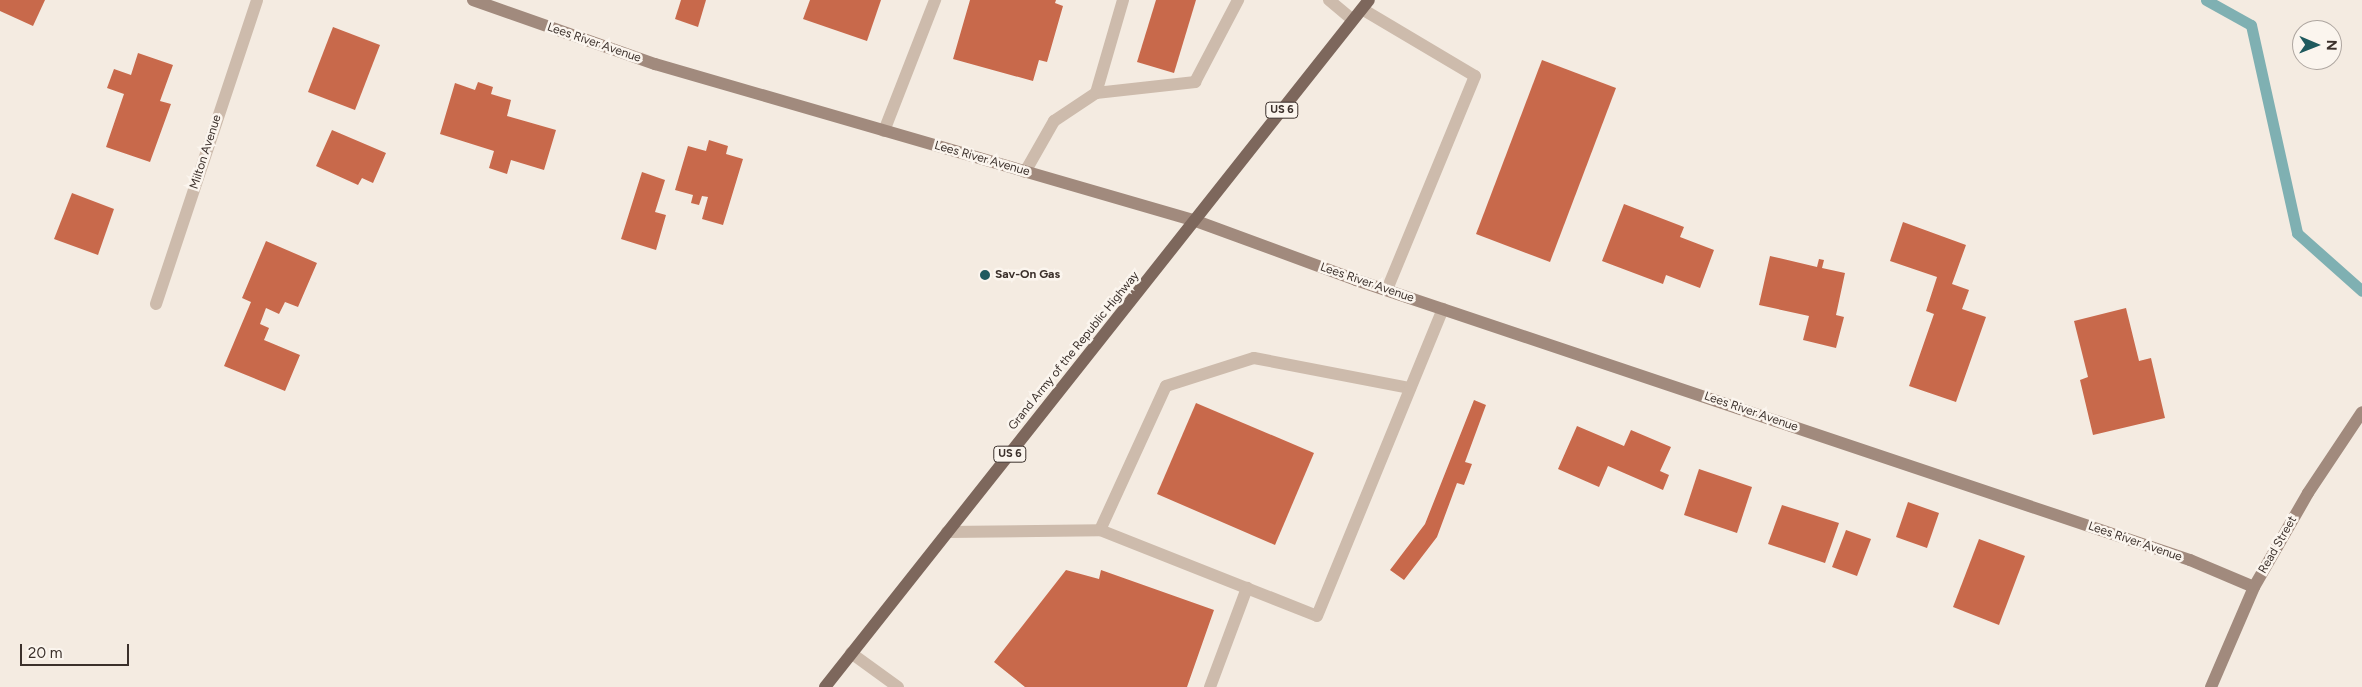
<!DOCTYPE html>
<style>
body{margin:0}
#map{position:relative;width:2362px;height:687px;overflow:hidden;background:#f4ebe1;font-family:Figtree,sans-serif}
div>[style]{position:absolute}
.stream>*{height:11px;margin:-5.5px;padding:0 5.5px;transform-origin:5.5px;border-radius:5.5px;background:#7fb0b2}
.building>*{inset:0;background:#c8694b}
.lane>*{height:12px;margin:-6px;padding:0 6px;transform-origin:6px;border-radius:6px;background:#cdbbac}
.street>*{height:12px;margin:-6px;padding:0 6px;transform-origin:6px;border-radius:6px;background:#cdbbac}
.secondary>*{height:12px;margin:-6px;padding:0 6px;transform-origin:6px;border-radius:6px;background:#a18a7d}
.primary>*{height:12px;margin:-6px;padding:0 6px;transform-origin:6px;border-radius:6px;background:#7d675c}
.dots>*{width:14px;height:14px;translate:-50% -50%;box-sizing:border-box;border:2px solid #fbf5ee;border-radius:50%}
span{translate:-50% -50%;white-space:nowrap;text-align:center;line-height:1.15;-webkit-text-stroke:5px #fbf5ee;paint-order:stroke}
.shield-label span{padding:1px 4px;background:#fbf5ee;border:1px solid;border-radius:4px;-webkit-text-stroke-width:0}
.shield-label{font-size:11px;color:#3b302b;font-weight:700}
.street-label{font-size:12px;color:#3b302b}
.poi-label{font-size:12px;color:#3b302b;font-weight:700}
.left{translate:0 -50%;text-align:left}
.north{position:absolute;left:2292px;top:20px;width:50px;height:50px;box-sizing:border-box;background:#fbf5ee;border:1px solid #aea6a0;border-radius:50%;rotate:91deg;font-size:14px;font-weight:700;line-height:20px;text-align:center;color:#3b302b}
.north::after{content:'';display:block;margin:auto;width:18px;height:22px;background:#1f5a5e;clip-path:polygon(50% 0,100% 100%,50% 72%,0 100%)}
.scale{position:absolute;left:20px;top:644px;width:109px;height:22px;box-sizing:border-box;border:2px solid #3b302b;border-top:0;padding-left:6px;font-size:15px;line-height:18px;white-space:nowrap;color:#3b302b;-webkit-text-stroke:4px #fbf5ee;paint-order:stroke}
</style>
<div id="map">
<div class="stream">
<div style="left:2206px;top:0;width:51px;rotate:29.1deg"></div>
<div style="left:2251px;top:25px;width:213px;rotate:77.5deg"></div>
<div style="left:2297px;top:233px;width:87px;rotate:41.7deg"></div>
</div>
<div class="building">
<div style="clip-path:polygon(0 0,45px 0,33px 26px,0 11px)"></div>
<div style="clip-path:polygon(681px 0,706px 0,698px 27px,675px 19px)"></div>
<div style="clip-path:polygon(810px 0,881px 0,867px 41px,803px 19px)"></div>
<div style="clip-path:polygon(970px 0,1056px 0,1055px 3px,1063px 6px,1047px 62px,1039px 60px,1033px 81px,953px 59px)"></div>
<div style="clip-path:polygon(1156px 0,1196px 0,1174px 73px,1137px 62px)"></div>
<div style="clip-path:polygon(333px 27px,380px 45px,355px 110px,308px 92px)"></div>
<div style="clip-path:polygon(138px 53px,173px 65px,160px 101px,171px 104px,150px 162px,106px 147px,124px 94px,107px 88px,114px 69px,131px 75px)"></div>
<div style="clip-path:polygon(1542px 60px,1616px 88px,1550px 262px,1476px 234px)"></div>
<div style="clip-path:polygon(478px 82px,493px 87px,491px 94px,511px 100px,507px 116px,556px 130px,544px 170px,511px 160px,507px 174px,489px 168px,494px 151px,440px 134px,455px 83px,475px 90px)"></div>
<div style="clip-path:polygon(332px 130px,386px 153px,373px 183px,362px 178px,358px 185px,316px 166px)"></div>
<div style="clip-path:polygon(709px 140px,728px 146px,726px 154px,743px 159px,723px 225px,702px 219px,708px 197px,702px 196px,699px 205px,691px 203px,693px 195px,675px 190px,688px 146px,706px 151px)"></div>
<div style="clip-path:polygon(642px 172px,665px 180px,655px 212px,666px 215px,656px 250px,621px 239px)"></div>
<div style="clip-path:polygon(72px 193px,114px 209px,98px 255px,54px 239px)"></div>
<div style="clip-path:polygon(1624px 204px,1684px 227px,1680px 237px,1714px 250px,1700px 288px,1666px 275px,1663px 284px,1602px 261px)"></div>
<div style="clip-path:polygon(1903px 222px,1966px 245px,1952px 284px,1969px 290px,1962px 309px,1986px 317px,1956px 402px,1909px 386px,1934px 314px,1926px 311px,1937px 277px,1890px 261px)"></div>
<div style="clip-path:polygon(266px 241px,317px 263px,298px 307px,285px 302px,279px 314px,266px 308px,260px 324px,269px 328px,264px 340px,300px 355px,285px 391px,224px 366px,251px 302px,242px 298px)"></div>
<div style="clip-path:polygon(1770px 256px,1817px 267px,1819px 259px,1824px 260px,1822px 268px,1845px 273px,1836px 315px,1844px 317px,1836px 348px,1803px 340px,1809px 316px,1759px 305px)"></div>
<div style="clip-path:polygon(2126px 308px,2139px 361px,2151px 358px,2165px 418px,2093px 435px,2080px 380px,2088px 377px,2074px 321px)"></div>
<div style="clip-path:polygon(1474px 400px,1486px 405px,1465px 462px,1472px 464px,1464px 485px,1457px 483px,1437px 537px,1404px 580px,1390px 570px,1425px 524px)"></div>
<div style="clip-path:polygon(1196px 403px,1314px 453px,1275px 545px,1157px 494px)"></div>
<div style="clip-path:polygon(1577px 426px,1624px 446px,1631px 430px,1671px 447px,1660px 471px,1669px 475px,1663px 490px,1608px 466px,1599px 487px,1558px 469px)"></div>
<div style="clip-path:polygon(1699px 469px,1752px 487px,1737px 533px,1684px 515px)"></div>
<div style="clip-path:polygon(1908px 502px,1939px 513px,1927px 548px,1896px 537px)"></div>
<div style="clip-path:polygon(1782px 505px,1839px 523px,1825px 563px,1768px 544px)"></div>
<div style="clip-path:polygon(1846px 530px,1871px 539px,1857px 576px,1832px 567px)"></div>
<div style="clip-path:polygon(1979px 539px,2025px 556px,1999px 625px,1953px 607px)"></div>
<div style="clip-path:polygon(1066px 570px,1099px 579px,1101px 570px,1214px 610px,1187px 687px,1025px 687px,994px 662px)"></div>
</div>
<div class="lane">
<div style="left:1329px;top:0;width:31px;rotate:40deg"></div>
<div style="left:1362px;top:9px;width:131px;rotate:30.7deg"></div>
<div style="left:1475px;top:76px;width:231px;rotate:112.4deg"></div>
<div style="left:1096px;top:93px;width:100px;rotate:-6.3deg"></div>
<div style="left:1195px;top:82px;width:93px;rotate:-62.3deg"></div>
<div style="left:884px;top:131px;width:141px;rotate:-68.7deg"></div>
<div style="left:1025px;top:172px;width:59px;rotate:-60.4deg"></div>
<div style="left:1054px;top:121px;width:50px;rotate:-33.7deg"></div>
<div style="left:1096px;top:93px;width:97px;rotate:-73.8deg"></div>
<div style="left:1100px;top:530px;width:158px;rotate:-65.4deg"></div>
<div style="left:1166px;top:386px;width:92px;rotate:-17.7deg"></div>
<div style="left:1254px;top:358px;width:159px;rotate:10.9deg"></div>
<div style="left:947px;top:532px;width:153px;rotate:-0.7deg"></div>
<div style="left:1100px;top:530px;width:233px;rotate:21.6deg"></div>
<div style="left:1317px;top:616px;width:332px;rotate:-67.7deg"></div>
<div style="left:851px;top:653px;width:58px;rotate:35.9deg"></div>
<div style="left:1210px;top:687px;width:106px;rotate:-69.5deg"></div>
</div>
<div class="street">
<div style="left:156px;top:304px;width:320px;rotate:-71.6deg"></div>
</div>
<div class="secondary">
<div style="left:473px;top:0;width:193px;rotate:19.4deg"></div>
<div style="left:655px;top:64px;width:563px;rotate:16.18deg"></div>
<div style="left:1196px;top:221px;width:171px;rotate:20.2deg"></div>
<div style="left:1356px;top:280px;width:880px;rotate:18.56deg"></div>
<div style="left:2190px;top:560px;width:69px;rotate:22.9deg"></div>
<div style="left:2211px;top:687px;width:109px;rotate:-66.7deg"></div>
<div style="left:2254px;top:587px;width:108px;rotate:-60.1deg"></div>
<div style="left:2308px;top:493px;width:97px;rotate:-56.3deg"></div>
</div>
<div class="primary">
<div style="left:825px;top:687px;width:876px;rotate:-51.63deg"></div>
</div>
<div class="dots">
<div style="left:985px;top:275px;background:#1f5a5e"></div>
</div>
<div class="shield-label">
<span style="left:1282px;top:110px">US 6</span>
<span style="left:1010px;top:454px">US 6</span>
</div>
<div class="street-label">
<span style="left:594px;top:43px;rotate:19deg">Lees River Avenue</span>
<span style="left:206px;top:152px;rotate:-72deg">Milton Avenue</span>
<span style="left:982px;top:159px;rotate:16deg">Lees River Avenue</span>
<span style="left:1367px;top:283px;rotate:19deg">Lees River Avenue</span>
<span style="left:1074px;top:351px;rotate:-51deg">Grand Army of the Republic Highway</span>
<span style="left:1751px;top:412px;rotate:19deg">Lees River Avenue</span>
<span style="left:2135px;top:542px;rotate:19deg">Lees River Avenue</span>
<span style="left:2278px;top:545px;rotate:-60deg">Read Street</span>
</div>
<div class="poi-label">
<span class="left" style="left:995px;top:275px">Sav-On Gas</span>
</div>
<div class="north">N</div>
<div class="scale">20 m</div>
</div>
